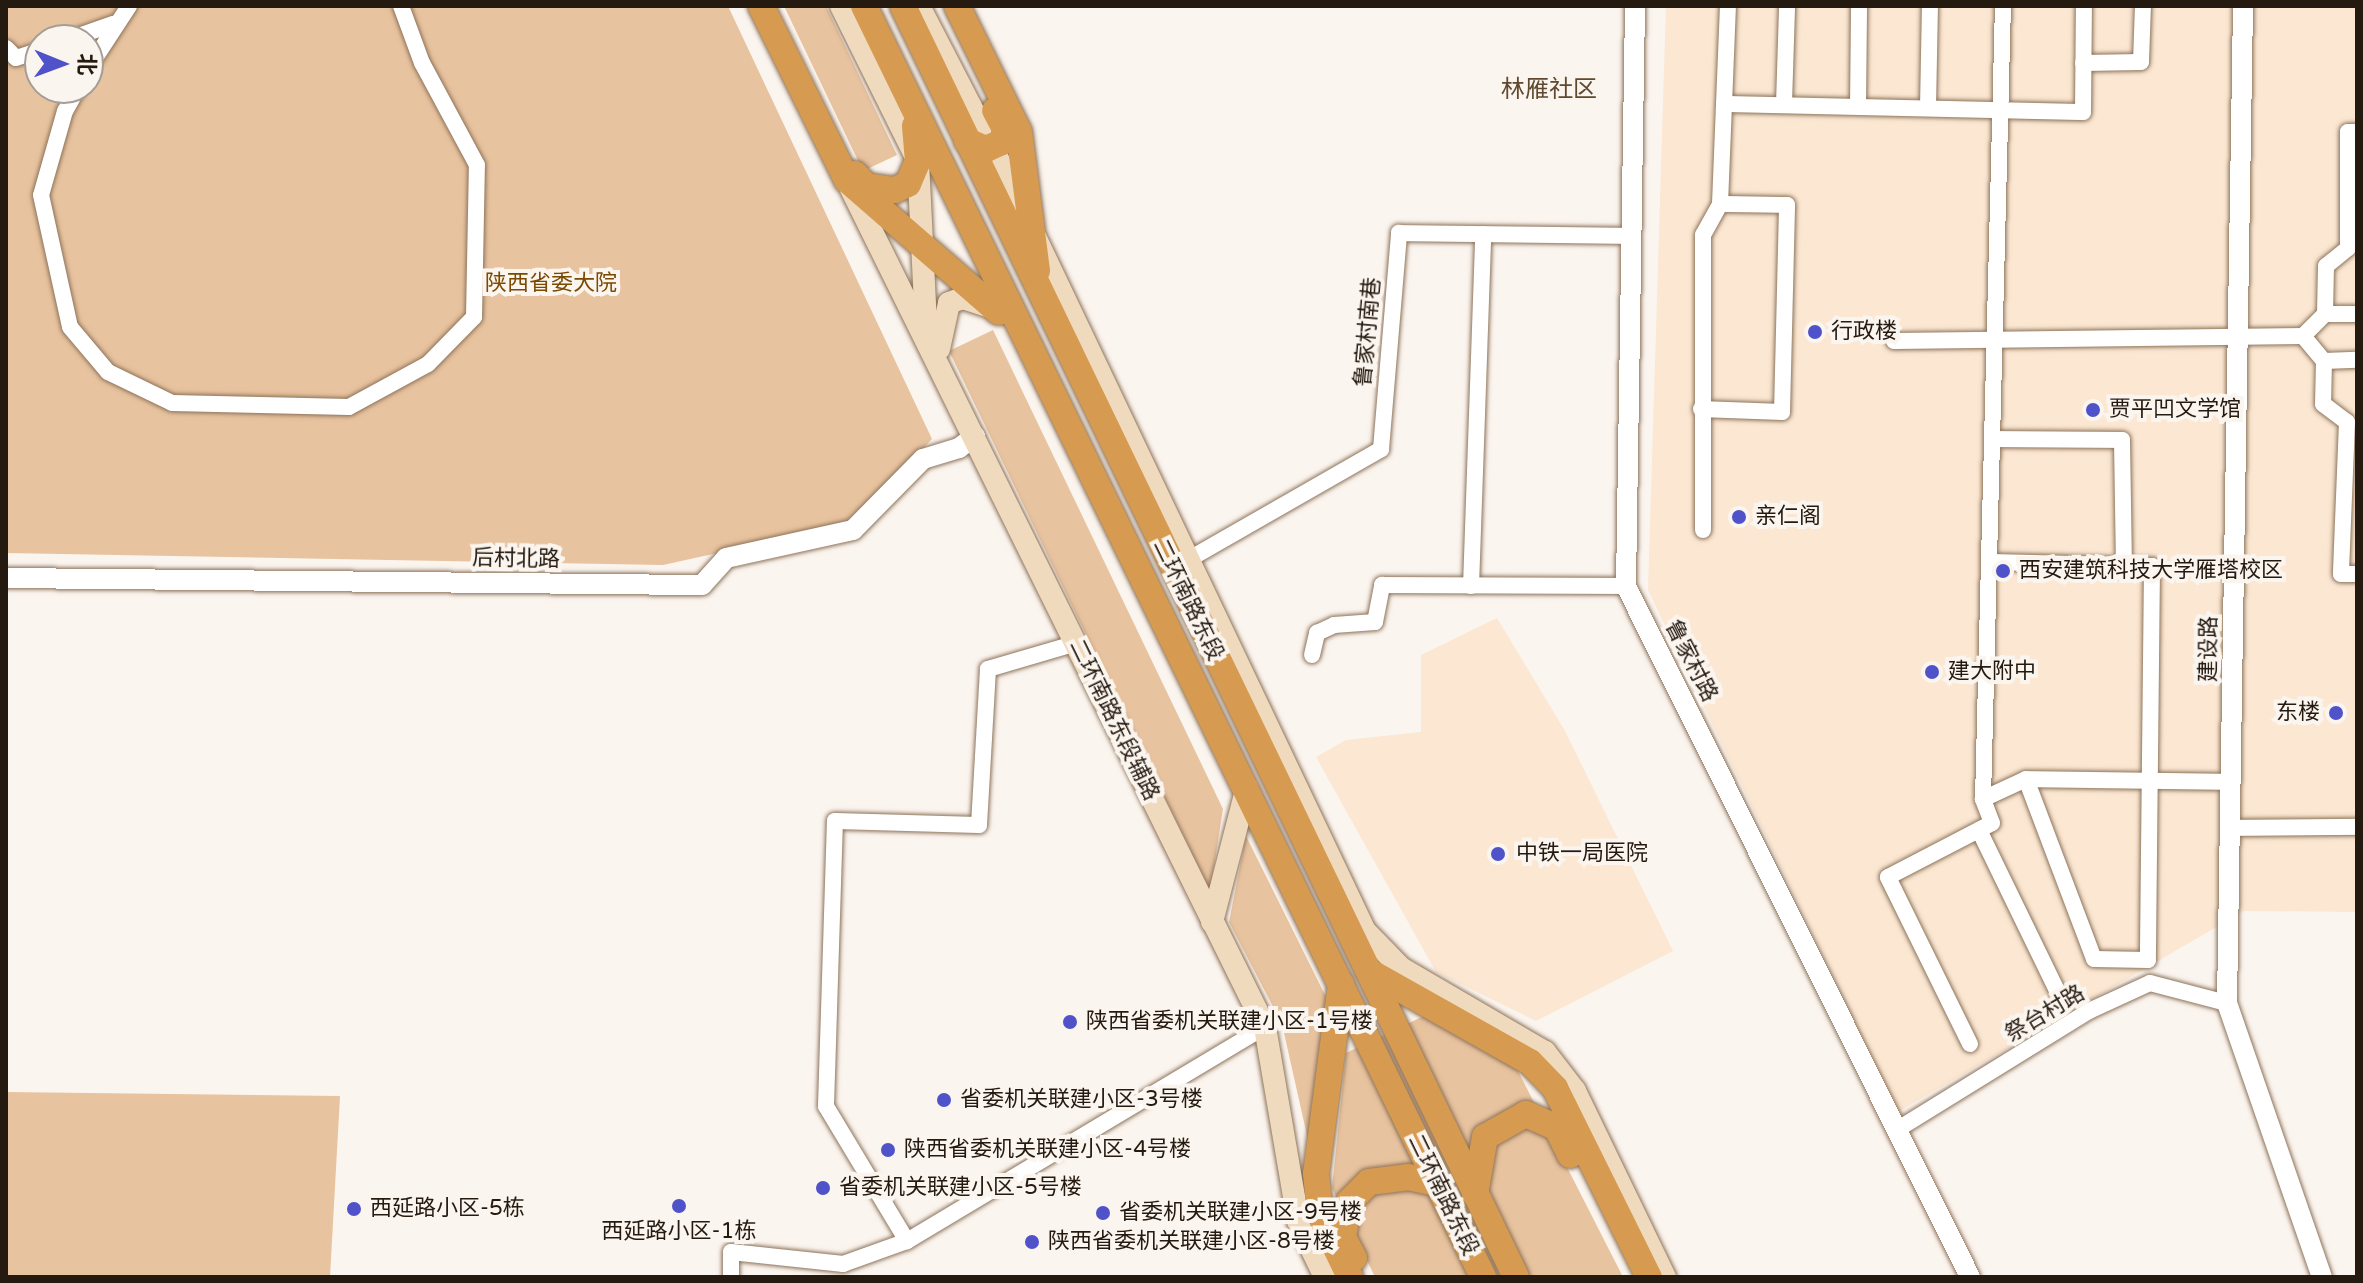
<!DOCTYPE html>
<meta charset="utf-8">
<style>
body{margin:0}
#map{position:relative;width:2363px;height:1283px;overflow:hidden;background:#fbf5ef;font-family:"Varela Round","Noto Sans SC",sans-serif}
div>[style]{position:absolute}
.built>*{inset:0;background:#fbe7d2}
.green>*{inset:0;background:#e8c39f}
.roads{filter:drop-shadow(0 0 2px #8d735a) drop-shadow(0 0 2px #8d735a)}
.minor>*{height:16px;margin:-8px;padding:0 8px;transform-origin:8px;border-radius:8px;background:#fff}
.tertiary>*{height:20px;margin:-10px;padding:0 10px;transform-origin:10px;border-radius:10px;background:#fff}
.secondary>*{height:22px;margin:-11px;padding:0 11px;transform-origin:11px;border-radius:11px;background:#f0dabe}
.trunk>*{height:26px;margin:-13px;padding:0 13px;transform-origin:13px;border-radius:13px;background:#d69b50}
.dots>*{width:22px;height:22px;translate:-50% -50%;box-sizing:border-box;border:4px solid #fbf5ef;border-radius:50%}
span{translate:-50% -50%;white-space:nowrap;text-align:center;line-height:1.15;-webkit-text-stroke:8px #fbf5ef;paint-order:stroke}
.park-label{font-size:22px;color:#7b4900}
.street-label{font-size:22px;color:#241a10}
.poi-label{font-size:22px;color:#241a10}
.left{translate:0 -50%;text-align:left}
.right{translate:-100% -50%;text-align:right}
.neighbourhood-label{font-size:24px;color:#604930}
.frame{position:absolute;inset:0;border:8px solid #241a10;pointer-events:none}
.north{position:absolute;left:24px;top:24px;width:80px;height:80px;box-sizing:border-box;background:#fbf5ef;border:2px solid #a59d96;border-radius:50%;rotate:91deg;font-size:22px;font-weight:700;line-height:32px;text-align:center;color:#241a10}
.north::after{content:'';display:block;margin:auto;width:28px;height:36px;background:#4f52c8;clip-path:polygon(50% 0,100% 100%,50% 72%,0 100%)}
</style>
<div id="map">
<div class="built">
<div style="clip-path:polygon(1666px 6px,2357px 6px,2357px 912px,2244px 911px,1898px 1112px,1648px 590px)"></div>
<div style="clip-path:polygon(1497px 618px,1565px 731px,1673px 951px,1536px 1021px,1436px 972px,1316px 757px,1346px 740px,1421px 732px,1421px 655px)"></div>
</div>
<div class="green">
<div style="clip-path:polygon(evenodd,6px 6px,728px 6px,932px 439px,853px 523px,663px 565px,6px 553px,6px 6px,40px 40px,88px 40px,88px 88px,40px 88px,40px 40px)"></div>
<div style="clip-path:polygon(784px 6px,826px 6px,897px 155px,863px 171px)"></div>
<div style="clip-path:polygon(993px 330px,1223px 809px,1210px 891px,949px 351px)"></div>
<div style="clip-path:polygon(1246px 836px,1328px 1001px,1310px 1149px,1282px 1024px,1229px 922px)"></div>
<div style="clip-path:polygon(1428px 1014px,1516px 1067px,1623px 1277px,1375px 1277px,1332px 1188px,1346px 1053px)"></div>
<div style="clip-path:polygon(6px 1092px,340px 1096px,330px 1277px,6px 1277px)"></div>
</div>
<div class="roads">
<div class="minor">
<div style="left:67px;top:40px;width:49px;rotate:-19.2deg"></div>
<div style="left:6px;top:48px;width:14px;rotate:45deg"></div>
<div style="left:16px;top:58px;width:25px;rotate:-18deg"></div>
<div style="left:2083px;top:63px;width:58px;rotate:-1deg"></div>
<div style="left:2141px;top:62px;width:56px;rotate:-88deg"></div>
<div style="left:88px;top:69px;width:75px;rotate:-56.9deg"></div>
<div style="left:78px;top:88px;width:26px;rotate:119deg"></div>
<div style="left:65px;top:111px;width:87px;rotate:105.9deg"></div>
<div style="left:41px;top:195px;width:135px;rotate:77.6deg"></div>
<div style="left:70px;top:327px;width:59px;rotate:49.8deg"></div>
<div style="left:108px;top:372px;width:71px;rotate:25.8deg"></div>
<div style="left:172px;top:403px;width:177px;rotate:1.3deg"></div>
<div style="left:349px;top:407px;width:90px;rotate:-28.6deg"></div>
<div style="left:428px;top:364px;width:66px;rotate:-45.6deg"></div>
<div style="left:474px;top:317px;width:152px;rotate:-88.9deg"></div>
<div style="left:477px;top:165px;width:116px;rotate:-118.3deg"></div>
<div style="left:422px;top:63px;width:61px;rotate:-110.2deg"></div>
<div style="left:1724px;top:104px;width:359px;rotate:1.3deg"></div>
<div style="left:2083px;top:112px;width:106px;rotate:-89.5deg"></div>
<div style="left:1784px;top:104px;width:98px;rotate:-88.2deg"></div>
<div style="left:1858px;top:106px;width:100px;rotate:-89.4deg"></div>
<div style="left:1928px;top:108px;width:102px;rotate:-88.9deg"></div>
<div style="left:2325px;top:314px;width:32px"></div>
<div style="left:2303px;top:336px;width:33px;rotate:50deg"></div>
<div style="left:2324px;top:361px;width:43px;rotate:91.3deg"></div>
<div style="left:2323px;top:404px;width:30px;rotate:37deg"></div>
<div style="left:2347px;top:422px;width:152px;rotate:92.3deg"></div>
<div style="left:2341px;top:574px;width:16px"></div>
<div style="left:1894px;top:341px;width:409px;rotate:-0.7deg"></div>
<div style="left:2303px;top:336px;width:31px;rotate:-45deg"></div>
<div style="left:2325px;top:314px;width:48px;rotate:-88.8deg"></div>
<div style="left:2326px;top:266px;width:28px;rotate:-39deg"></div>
<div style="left:2348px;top:248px;width:116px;rotate:-90deg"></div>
<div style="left:2348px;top:132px;width:9px"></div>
<div style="left:2324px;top:361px;width:33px;rotate:-2deg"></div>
<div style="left:1701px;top:409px;width:81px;rotate:2.1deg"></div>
<div style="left:1782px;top:412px;width:207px;rotate:-88.6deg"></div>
<div style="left:1787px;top:205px;width:67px;rotate:-179.1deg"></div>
<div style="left:1994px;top:439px;width:128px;rotate:0.4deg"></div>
<div style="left:2122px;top:440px;width:125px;rotate:89.1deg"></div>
<div style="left:1703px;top:530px;width:295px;rotate:-90deg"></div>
<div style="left:1703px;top:235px;width:35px;rotate:-61deg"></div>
<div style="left:1720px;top:204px;width:198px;rotate:-87.7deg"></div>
<div style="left:1191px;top:558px;width:219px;rotate:-29.8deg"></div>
<div style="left:1381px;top:449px;width:217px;rotate:-85.2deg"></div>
<div style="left:1399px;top:233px;width:231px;rotate:0.7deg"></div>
<div style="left:1990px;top:562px;width:162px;rotate:1.4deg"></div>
<div style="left:2152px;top:566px;width:394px;rotate:90.6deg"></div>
<div style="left:2148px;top:960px;width:54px;rotate:-178.9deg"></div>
<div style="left:2094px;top:959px;width:192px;rotate:-110.7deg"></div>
<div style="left:1471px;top:586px;width:352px;rotate:-88deg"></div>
<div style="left:1312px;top:655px;width:23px;rotate:-77deg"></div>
<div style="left:1317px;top:633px;width:19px;rotate:-25deg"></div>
<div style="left:1334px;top:625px;width:41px;rotate:-4.2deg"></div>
<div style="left:1375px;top:622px;width:38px;rotate:-79deg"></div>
<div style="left:1382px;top:585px;width:244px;rotate:0.2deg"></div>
<div style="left:1983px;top:799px;width:47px;rotate:-24.9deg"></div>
<div style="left:2026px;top:779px;width:205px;rotate:0.8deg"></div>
<div style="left:2230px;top:828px;width:127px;rotate:-0.5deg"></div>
<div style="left:1979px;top:830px;width:186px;rotate:64.1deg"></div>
<div style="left:1970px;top:1044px;width:186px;rotate:-116.2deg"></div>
<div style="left:1888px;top:877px;width:117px;rotate:-27.4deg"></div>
<div style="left:1992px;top:823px;width:26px;rotate:-111deg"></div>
<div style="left:1983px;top:799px;width:793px;rotate:-88.56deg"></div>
<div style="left:1898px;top:1129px;width:225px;rotate:-31.7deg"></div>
<div style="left:2089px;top:1011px;width:67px;rotate:-24.7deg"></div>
<div style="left:2150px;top:983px;width:80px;rotate:14.6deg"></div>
<div style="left:907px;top:1241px;width:157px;rotate:-121deg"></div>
<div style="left:826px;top:1106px;width:285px;rotate:-88.2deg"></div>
<div style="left:835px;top:821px;width:144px;rotate:1.6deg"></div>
<div style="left:979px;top:825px;width:156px;rotate:-86.7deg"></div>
<div style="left:988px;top:669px;width:93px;rotate:-16.3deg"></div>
<div style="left:731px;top:1277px;width:25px;rotate:-90deg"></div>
<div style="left:731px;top:1252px;width:113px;rotate:6.1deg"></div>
<div style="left:843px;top:1264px;width:68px;rotate:-19.8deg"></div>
<div style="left:907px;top:1241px;width:417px;rotate:-30.9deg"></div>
</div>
<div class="tertiary">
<div style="left:1635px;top:6px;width:580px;rotate:90.89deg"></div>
<div style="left:1626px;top:586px;width:772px;rotate:63.53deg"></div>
<div style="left:2243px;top:6px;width:997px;rotate:90.92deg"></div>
<div style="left:2227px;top:1003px;width:290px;rotate:70.9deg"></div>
<div style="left:6px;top:578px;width:696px;rotate:0.58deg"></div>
<div style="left:702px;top:585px;width:36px;rotate:-48deg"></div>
<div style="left:726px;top:558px;width:130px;rotate:-12.4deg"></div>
<div style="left:853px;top:530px;width:100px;rotate:-45.4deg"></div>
<div style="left:923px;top:459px;width:38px;rotate:-17deg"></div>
<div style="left:959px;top:448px;width:20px;rotate:-37deg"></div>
</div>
<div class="secondary">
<div style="left:841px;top:6px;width:173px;rotate:63.6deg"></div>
<div style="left:918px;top:161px;width:165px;rotate:87.2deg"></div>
<div style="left:919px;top:6px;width:212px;rotate:62.7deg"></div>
<div style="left:994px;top:178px;width:62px;rotate:53.5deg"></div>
<div style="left:1031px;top:228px;width:778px;rotate:64.59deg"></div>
<div style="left:1365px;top:931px;width:52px;rotate:45.8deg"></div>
<div style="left:1401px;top:968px;width:167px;rotate:30.3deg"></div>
<div style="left:1545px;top:1052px;width:49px;rotate:52.4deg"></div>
<div style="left:1575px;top:1091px;width:207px;rotate:64.2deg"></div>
<div style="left:849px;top:185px;width:939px;rotate:63.71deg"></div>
<div style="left:1265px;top:1027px;width:197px;rotate:80.3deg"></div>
<div style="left:1298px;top:1221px;width:62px;rotate:64.3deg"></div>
<div style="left:939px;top:349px;width:47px;rotate:-77.7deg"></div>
<div style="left:949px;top:303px;width:15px;rotate:-20deg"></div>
<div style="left:963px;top:298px;width:29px;rotate:18deg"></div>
<div style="left:1212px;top:922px;width:139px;rotate:-75.5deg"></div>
</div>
<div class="trunk">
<div style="left:761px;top:6px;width:194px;rotate:63.7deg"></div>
<div style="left:847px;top:180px;width:201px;rotate:41deg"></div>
<div style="left:864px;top:6px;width:1414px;rotate:64.03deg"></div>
<div style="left:903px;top:6px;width:1411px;rotate:64.25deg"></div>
<div style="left:957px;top:6px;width:140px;rotate:63.8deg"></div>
<div style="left:1019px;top:132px;width:140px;rotate:82.6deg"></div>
<div style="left:967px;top:141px;width:21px;rotate:23deg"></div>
<div style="left:986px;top:149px;width:17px;rotate:-24deg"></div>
<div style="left:1002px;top:142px;width:13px;rotate:-77deg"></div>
<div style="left:1005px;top:129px;width:21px;rotate:-118deg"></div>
<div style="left:855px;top:174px;width:16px;rotate:47deg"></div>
<div style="left:866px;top:186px;width:29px;rotate:8deg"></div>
<div style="left:895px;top:190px;width:14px;rotate:-25deg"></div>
<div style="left:908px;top:184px;width:25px;rotate:-67deg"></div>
<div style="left:918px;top:161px;width:35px;rotate:-95deg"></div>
<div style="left:1372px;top:973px;width:181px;rotate:29.4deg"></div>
<div style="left:1530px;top:1062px;width:36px;rotate:46deg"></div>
<div style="left:1555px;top:1088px;width:211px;rotate:63.6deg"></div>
<div style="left:1341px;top:984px;width:191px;rotate:97.5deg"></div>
<div style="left:1316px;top:1173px;width:42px;rotate:84.6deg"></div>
<div style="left:1320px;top:1215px;width:69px;rotate:64.2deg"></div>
<div style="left:1475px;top:1194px;width:58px;rotate:-80deg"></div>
<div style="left:1485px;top:1137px;width:47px;rotate:-29.3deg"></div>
<div style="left:1526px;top:1114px;width:34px;rotate:24deg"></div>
<div style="left:1557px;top:1128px;width:30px;rotate:64deg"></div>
<div style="left:1354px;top:1258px;width:24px;rotate:-118deg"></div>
<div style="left:1343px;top:1237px;width:36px;rotate:-80deg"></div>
<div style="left:1349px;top:1202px;width:28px;rotate:-45deg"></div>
<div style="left:1369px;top:1182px;width:39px;rotate:-7deg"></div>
<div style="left:1408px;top:1177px;width:30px;rotate:12deg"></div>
</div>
</div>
<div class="dots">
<div style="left:1815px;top:332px;background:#4f52c8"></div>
<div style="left:2093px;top:410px;background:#4f52c8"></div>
<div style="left:1739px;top:517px;background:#4f52c8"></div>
<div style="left:2003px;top:571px;background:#4f52c8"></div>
<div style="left:1932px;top:672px;background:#4f52c8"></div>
<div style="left:2336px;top:713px;background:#4f52c8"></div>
<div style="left:1498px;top:854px;background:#4f52c8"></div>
<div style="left:1070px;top:1022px;background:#4f52c8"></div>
<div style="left:944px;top:1100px;background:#4f52c8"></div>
<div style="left:888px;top:1150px;background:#4f52c8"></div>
<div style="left:823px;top:1188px;background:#4f52c8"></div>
<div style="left:679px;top:1206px;background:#4f52c8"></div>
<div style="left:354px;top:1209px;background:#4f52c8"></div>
<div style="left:1103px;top:1213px;background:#4f52c8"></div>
<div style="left:1032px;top:1242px;background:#4f52c8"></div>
</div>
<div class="park-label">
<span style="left:551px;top:284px">陕西省委大院</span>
</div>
<div class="street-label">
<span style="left:1368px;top:332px;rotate:-85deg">鲁家村南巷</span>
<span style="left:516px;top:559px;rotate:1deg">后村北路</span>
<span style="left:1188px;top:600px;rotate:64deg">二环南路东段</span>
<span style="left:2209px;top:649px;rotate:-89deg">建设路</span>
<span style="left:1691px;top:661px;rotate:63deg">鲁家村路</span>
<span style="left:1114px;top:720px;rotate:64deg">二环南路东段辅路</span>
<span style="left:2045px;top:1014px;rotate:-31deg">祭台村路</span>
<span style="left:1443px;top:1195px;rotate:64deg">二环南路东段</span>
</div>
<div class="poi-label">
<span class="left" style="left:1831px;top:332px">行政楼</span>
<span class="left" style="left:2109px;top:410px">贾平凹文学馆</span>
<span class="left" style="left:1755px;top:517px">亲仁阁</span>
<span class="left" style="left:2019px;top:571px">西安建筑科技大学雁塔校区</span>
<span class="left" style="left:1948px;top:672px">建大附中</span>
<span class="right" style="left:2320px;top:713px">东楼</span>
<span class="left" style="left:1516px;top:854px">中铁一局医院</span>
<span class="left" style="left:1086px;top:1022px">陕西省委机关联建小区-1号楼</span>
<span class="left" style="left:960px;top:1100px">省委机关联建小区-3号楼</span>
<span class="left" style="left:904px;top:1150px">陕西省委机关联建小区-4号楼</span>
<span class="left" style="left:839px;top:1188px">省委机关联建小区-5号楼</span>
<span class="left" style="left:370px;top:1209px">西延路小区-5栋</span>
<span class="left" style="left:1119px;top:1213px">省委机关联建小区-9号楼</span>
<span style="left:679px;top:1232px">西延路小区-1栋</span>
<span class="left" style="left:1048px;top:1242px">陕西省委机关联建小区-8号楼</span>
</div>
<div class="neighbourhood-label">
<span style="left:1549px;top:90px">林雁社区</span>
</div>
<div class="frame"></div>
<div class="north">北</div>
</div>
